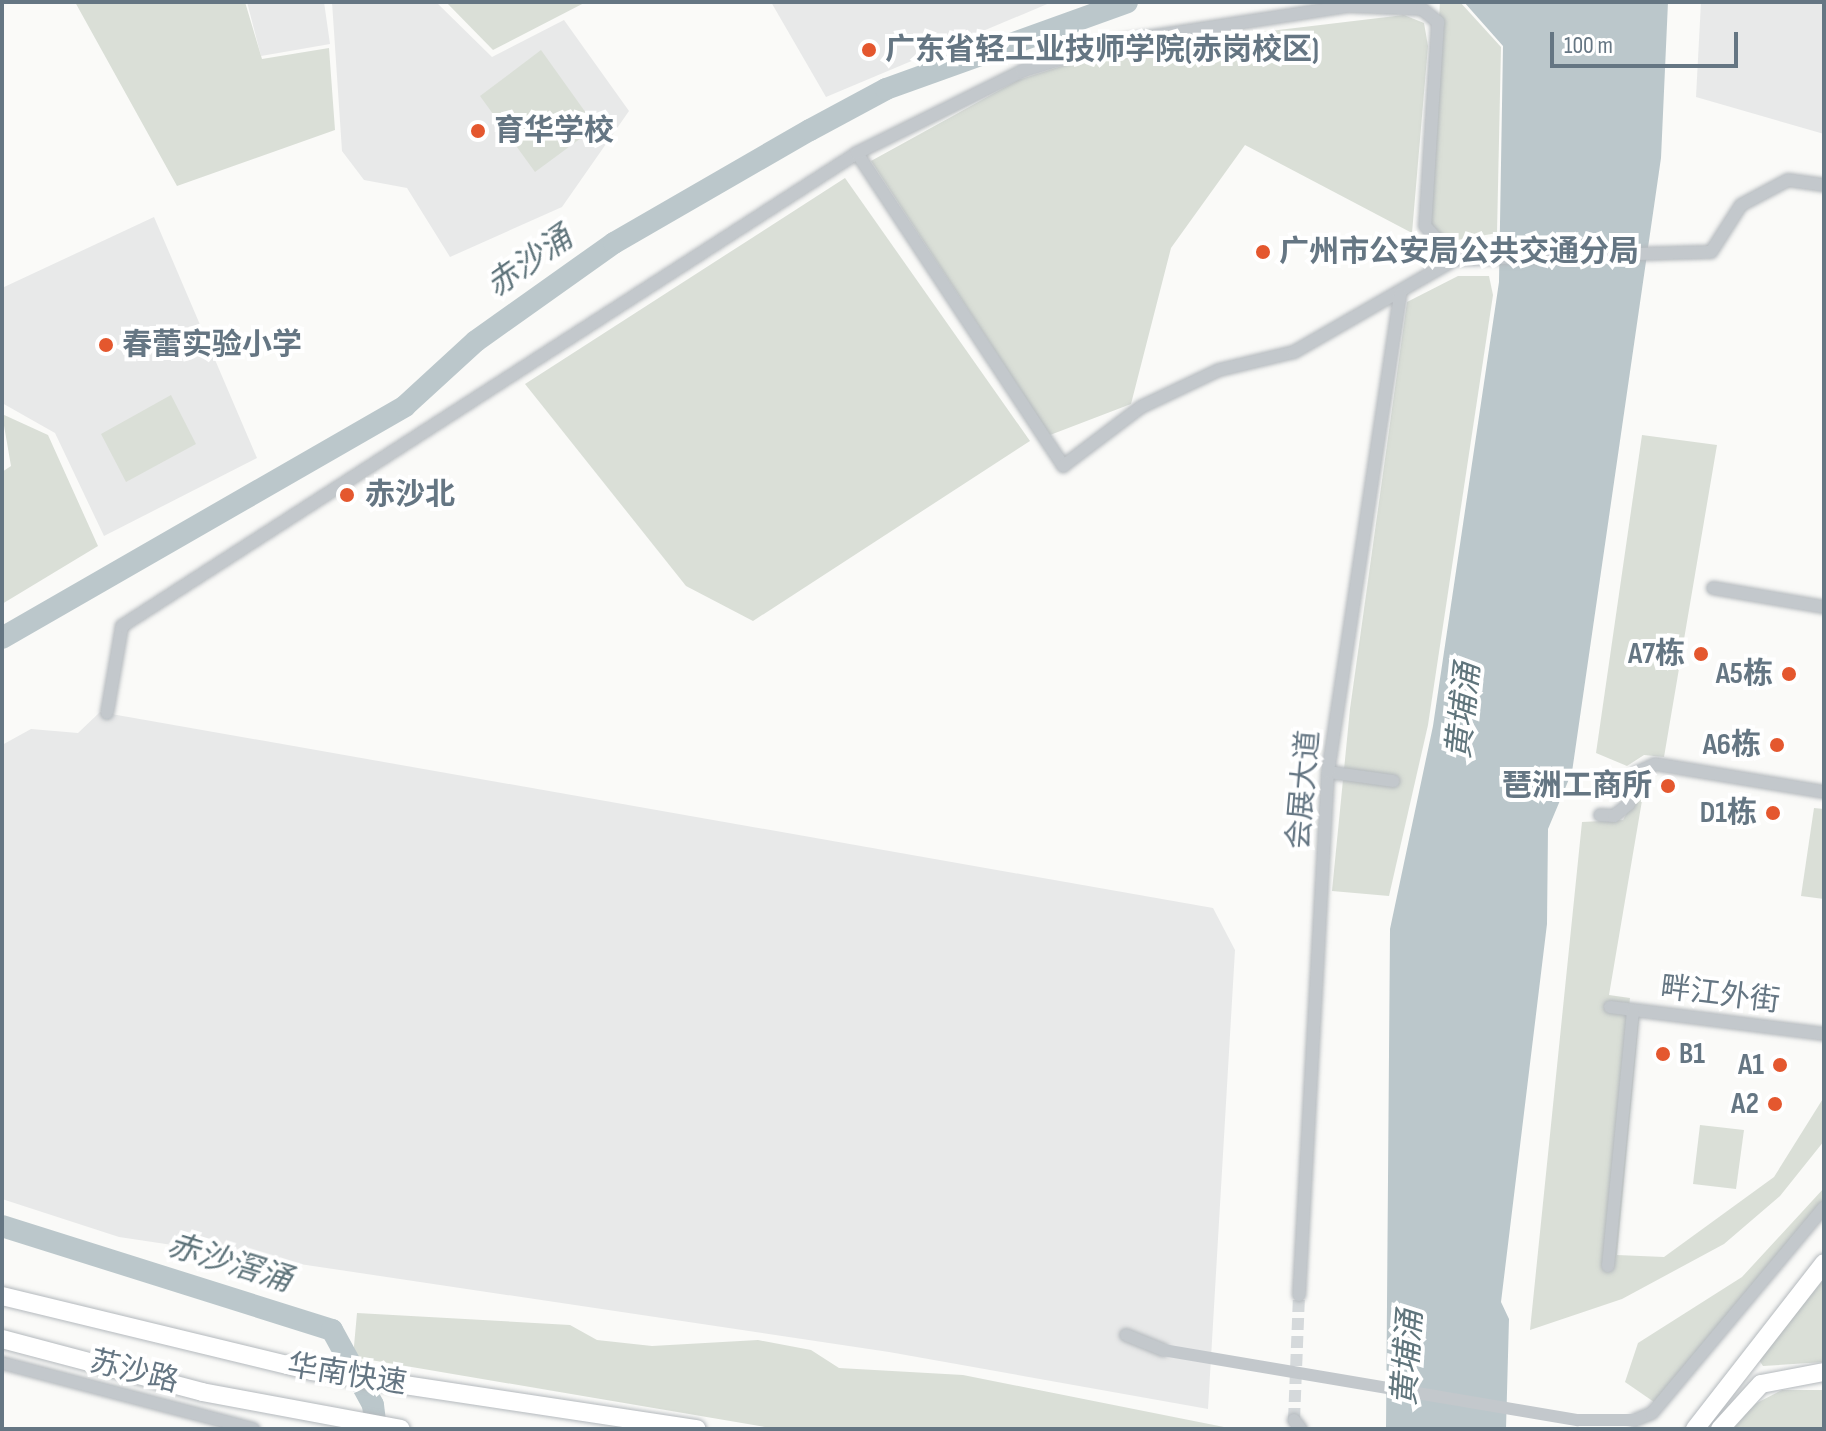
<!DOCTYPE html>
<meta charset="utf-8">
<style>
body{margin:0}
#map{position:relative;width:1826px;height:1431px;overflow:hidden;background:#fafaf8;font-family:"Sofia Sans Condensed","Noto Sans SC",sans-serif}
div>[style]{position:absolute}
.built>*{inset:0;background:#e8e9e9}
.green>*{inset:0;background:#dadfd7}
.water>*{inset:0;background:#bbc7cb}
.river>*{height:22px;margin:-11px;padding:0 11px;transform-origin:11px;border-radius:11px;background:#bbc7cb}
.minor-tunnel>*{height:12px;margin-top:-6px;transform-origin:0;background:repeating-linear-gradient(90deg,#d5d9db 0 12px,transparent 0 18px)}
.roads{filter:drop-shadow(0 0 2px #b4b9bd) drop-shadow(0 0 2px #b4b9bd)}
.minor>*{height:12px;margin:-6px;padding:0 6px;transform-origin:6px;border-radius:6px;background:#c3c8cc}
.highway>*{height:18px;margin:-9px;padding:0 9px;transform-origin:9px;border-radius:9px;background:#fff}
.minor-bridge>*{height:12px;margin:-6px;padding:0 6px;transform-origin:6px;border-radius:6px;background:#c3c8cc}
.dots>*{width:22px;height:22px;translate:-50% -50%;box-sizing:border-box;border:4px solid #fff;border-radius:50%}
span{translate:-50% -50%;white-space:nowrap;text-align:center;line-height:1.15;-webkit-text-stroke:8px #fff;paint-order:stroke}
.poi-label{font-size:30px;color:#657683;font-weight:700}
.left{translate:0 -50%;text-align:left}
.right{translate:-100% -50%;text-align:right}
.street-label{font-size:30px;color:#657683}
.water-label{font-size:32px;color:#60757c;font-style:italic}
.frame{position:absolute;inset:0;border:4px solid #657683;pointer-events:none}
.scale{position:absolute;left:1550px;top:32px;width:188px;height:36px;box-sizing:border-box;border:4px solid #657683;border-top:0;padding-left:10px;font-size:24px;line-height:28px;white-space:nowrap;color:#657683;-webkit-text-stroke:6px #fff;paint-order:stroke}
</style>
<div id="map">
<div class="built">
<div style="clip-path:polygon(247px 2px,324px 2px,330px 44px,261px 56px)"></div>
<div style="clip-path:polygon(332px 2px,436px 2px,492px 57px,564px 20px,629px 111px,562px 207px,450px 257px,407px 188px,364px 180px,342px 151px)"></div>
<div style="clip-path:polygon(771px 2px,1052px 2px,826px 97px)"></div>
<div style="clip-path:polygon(1701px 2px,1824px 2px,1824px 134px,1696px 97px)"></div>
<div style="clip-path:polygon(154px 217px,257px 458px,104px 536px,55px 433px,2px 403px,2px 288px)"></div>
<div style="clip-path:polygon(100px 712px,1213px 908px,1235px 950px,1208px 1409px,889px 1352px,119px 1237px,2px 1199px,2px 745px,31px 729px,78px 733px)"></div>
</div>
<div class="green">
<div style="clip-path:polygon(75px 2px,245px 2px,262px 59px,329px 48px,335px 130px,177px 186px)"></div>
<div style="clip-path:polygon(446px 2px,586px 2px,493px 50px)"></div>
<div style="clip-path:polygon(1440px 2px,1460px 2px,1501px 47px,1497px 233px,1452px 241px,1427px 226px)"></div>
<div style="clip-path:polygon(1404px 15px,1424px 23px,1428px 46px,1412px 233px,1245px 145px,1171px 248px,1131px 404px,1050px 435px,871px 161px,1018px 80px,1112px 50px)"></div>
<div style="clip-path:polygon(541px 50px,596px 127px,535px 172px,480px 96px)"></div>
<div style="clip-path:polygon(845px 178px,1030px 441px,753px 621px,686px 586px,525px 384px)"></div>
<div style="clip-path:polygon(1458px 276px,1489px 276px,1493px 295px,1428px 725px,1389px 896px,1332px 891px,1350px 709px,1407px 302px)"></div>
<div style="clip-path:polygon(171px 395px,196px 444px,126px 482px,101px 434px)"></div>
<div style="clip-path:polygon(2px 414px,48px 435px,98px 546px,2px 604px,2px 472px,11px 466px)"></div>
<div style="clip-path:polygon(1642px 435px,1717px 445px,1664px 757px,1644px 755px,1627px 766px,1596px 753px)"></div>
<div style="clip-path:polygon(1646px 777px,1609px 995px,1630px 998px,1628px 1016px,1639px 1018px,1617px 1255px,1664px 1257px,1774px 1177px,1824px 1097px,1824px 1141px,1780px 1196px,1724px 1244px,1622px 1299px,1530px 1330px,1582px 822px,1623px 820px)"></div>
<div style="clip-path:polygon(1814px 808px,1824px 809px,1824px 899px,1801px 896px)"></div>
<div style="clip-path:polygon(1700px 1125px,1744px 1130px,1736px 1189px,1693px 1184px)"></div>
<div style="clip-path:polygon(1824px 1188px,1824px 1200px,1654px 1402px,1625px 1382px,1638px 1343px,1742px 1277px)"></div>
<div style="clip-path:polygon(1824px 1279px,1824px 1362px,1763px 1366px,1757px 1357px)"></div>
<div style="clip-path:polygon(357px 1313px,570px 1325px,597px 1340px,652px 1346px,758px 1340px,811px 1350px,839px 1368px,963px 1375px,1234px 1429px,777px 1429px,353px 1357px)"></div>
<div style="clip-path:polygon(1782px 1390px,1824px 1390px,1824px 1429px,1733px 1429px,1753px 1405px)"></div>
</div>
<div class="water">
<div style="clip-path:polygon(1464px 2px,1668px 2px,1661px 158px,1572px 772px,1548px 829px,1547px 924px,1501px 1302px,1509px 1319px,1506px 1429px,1386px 1429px,1390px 929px,1433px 726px,1499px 282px,1503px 46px)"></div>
</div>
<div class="river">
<div style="left:2px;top:638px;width:465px;rotate:-29.9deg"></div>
<div style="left:405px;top:406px;width:96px;rotate:-42.5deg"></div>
<div style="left:476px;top:341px;width:169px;rotate:-35.4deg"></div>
<div style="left:614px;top:243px;width:226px;rotate:-30deg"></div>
<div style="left:810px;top:130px;width:86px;rotate:-28.3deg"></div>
<div style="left:886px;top:89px;width:256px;rotate:-19.8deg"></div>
<div style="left:2px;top:1226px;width:346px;rotate:17.5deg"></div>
<div style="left:332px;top:1330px;width:85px;rotate:61.3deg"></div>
<div style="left:373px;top:1405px;width:24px;rotate:83deg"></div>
</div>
<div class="minor-tunnel">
<div style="left:1294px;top:1420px;width:125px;rotate:-87.7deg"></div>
</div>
<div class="roads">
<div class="minor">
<div style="left:857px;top:153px;width:375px;rotate:56.6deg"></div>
<div style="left:1063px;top:466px;width:98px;rotate:-37.1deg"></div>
<div style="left:1141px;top:407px;width:86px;rotate:-25.4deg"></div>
<div style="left:1219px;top:370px;width:77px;rotate:-13.5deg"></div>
<div style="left:1294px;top:352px;width:187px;rotate:-29.9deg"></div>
<div style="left:1456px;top:259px;width:255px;rotate:-1.6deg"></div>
<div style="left:1711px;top:252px;width:56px;rotate:-57.4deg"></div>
<div style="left:1741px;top:205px;width:53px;rotate:-28deg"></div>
<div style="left:1788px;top:180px;width:36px;rotate:8deg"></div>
<div style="left:1713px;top:588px;width:113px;rotate:9.7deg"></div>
<div style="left:107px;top:713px;width:88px;rotate:-80.2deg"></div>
<div style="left:122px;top:626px;width:874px;rotate:-32.76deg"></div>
<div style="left:857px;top:153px;width:184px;rotate:-26.4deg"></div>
<div style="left:1022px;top:71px;width:98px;rotate:-17.1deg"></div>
<div style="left:1116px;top:42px;width:236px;rotate:-8.8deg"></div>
<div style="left:1349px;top:6px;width:73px;rotate:2.4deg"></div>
<div style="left:1422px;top:9px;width:21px;rotate:39deg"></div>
<div style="left:1438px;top:22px;width:204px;rotate:93.6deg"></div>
<div style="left:1425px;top:226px;width:45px;rotate:46.8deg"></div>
<div style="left:1328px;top:772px;width:66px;rotate:7.9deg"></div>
<div style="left:1600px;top:815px;width:14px;rotate:4deg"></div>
<div style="left:1614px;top:816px;width:19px;rotate:-39deg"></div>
<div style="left:1629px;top:804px;width:32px;rotate:-77deg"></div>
<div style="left:1636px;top:773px;width:21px;rotate:-25deg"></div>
<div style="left:1655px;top:764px;width:171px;rotate:9.4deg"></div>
<div style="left:1610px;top:1007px;width:216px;rotate:7.2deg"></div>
<div style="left:1608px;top:1266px;width:257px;rotate:-84.4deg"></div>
<div style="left:1299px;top:1295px;width:524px;rotate:-86.83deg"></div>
<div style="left:1328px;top:772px;width:483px;rotate:-81.4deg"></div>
<div style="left:1126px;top:1335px;width:40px;rotate:22deg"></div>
<div style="left:2px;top:1363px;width:260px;rotate:14.7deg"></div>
<div style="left:1294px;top:1420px;width:11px;rotate:52deg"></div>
<div style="left:1635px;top:1420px;width:18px;rotate:-22deg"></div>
<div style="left:1652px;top:1413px;width:268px;rotate:-50.1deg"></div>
</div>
<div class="highway">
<div style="left:2px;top:1296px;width:319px;rotate:13.6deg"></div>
<div style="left:312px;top:1371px;width:389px;rotate:8.6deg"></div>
<div style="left:2px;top:1339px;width:207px;rotate:14.8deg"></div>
<div style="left:202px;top:1392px;width:202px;rotate:10.5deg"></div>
<div style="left:1695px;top:1429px;width:210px;rotate:-52.1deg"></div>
<div style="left:1720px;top:1429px;width:61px;rotate:-47.7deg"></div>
<div style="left:1761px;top:1384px;width:64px;rotate:-10.8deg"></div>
</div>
</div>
<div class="minor-bridge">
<div style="left:1163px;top:1350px;width:421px;rotate:9.6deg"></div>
<div style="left:1578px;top:1420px;width:57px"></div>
</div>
<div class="dots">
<div style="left:869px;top:50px;background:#e4572e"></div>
<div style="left:478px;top:131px;background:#e4572e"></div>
<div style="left:1263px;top:252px;background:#e4572e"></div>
<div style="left:106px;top:345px;background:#e4572e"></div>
<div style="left:347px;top:495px;background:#e4572e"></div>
<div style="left:1701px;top:654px;background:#e4572e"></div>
<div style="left:1789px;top:674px;background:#e4572e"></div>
<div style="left:1777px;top:745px;background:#e4572e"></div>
<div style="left:1668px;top:786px;background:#e4572e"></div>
<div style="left:1773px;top:813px;background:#e4572e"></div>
<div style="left:1663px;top:1054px;background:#e4572e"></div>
<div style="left:1780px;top:1065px;background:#e4572e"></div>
<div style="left:1775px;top:1104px;background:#e4572e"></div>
</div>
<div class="poi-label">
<span class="left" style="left:885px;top:50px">广东省轻工业技师学院(赤岗校区)</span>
<span class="left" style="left:494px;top:131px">育华学校</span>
<span class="left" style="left:1279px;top:252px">广州市公安局公共交通分局</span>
<span class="left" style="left:122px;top:345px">春蕾实验小学</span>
<span class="left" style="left:365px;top:495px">赤沙北</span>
<span class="right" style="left:1685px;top:654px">A7栋</span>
<span class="right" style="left:1773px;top:674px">A5栋</span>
<span class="right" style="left:1761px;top:745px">A6栋</span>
<span class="right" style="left:1652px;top:786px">琶洲工商所</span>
<span class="right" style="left:1757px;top:813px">D1栋</span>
<span class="left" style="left:1679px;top:1054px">B1</span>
<span class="right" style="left:1764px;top:1065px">A1</span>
<span class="right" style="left:1759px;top:1104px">A2</span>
</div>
<div class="street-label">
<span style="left:1304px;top:790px;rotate:-85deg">会展大道</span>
<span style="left:1720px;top:995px;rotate:7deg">畔江外街</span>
<span style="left:134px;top:1372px;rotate:14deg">苏沙路</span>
<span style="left:347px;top:1375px;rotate:9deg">华南快速</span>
</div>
<div class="water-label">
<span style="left:530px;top:263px;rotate:-35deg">赤沙涌</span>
<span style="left:1465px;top:711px;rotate:-84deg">黄埔涌</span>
<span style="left:229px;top:1264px;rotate:17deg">赤沙滘涌</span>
<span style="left:1409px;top:1358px;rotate:-86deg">黄埔涌</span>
</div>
<div class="frame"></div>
<div class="scale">100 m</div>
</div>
